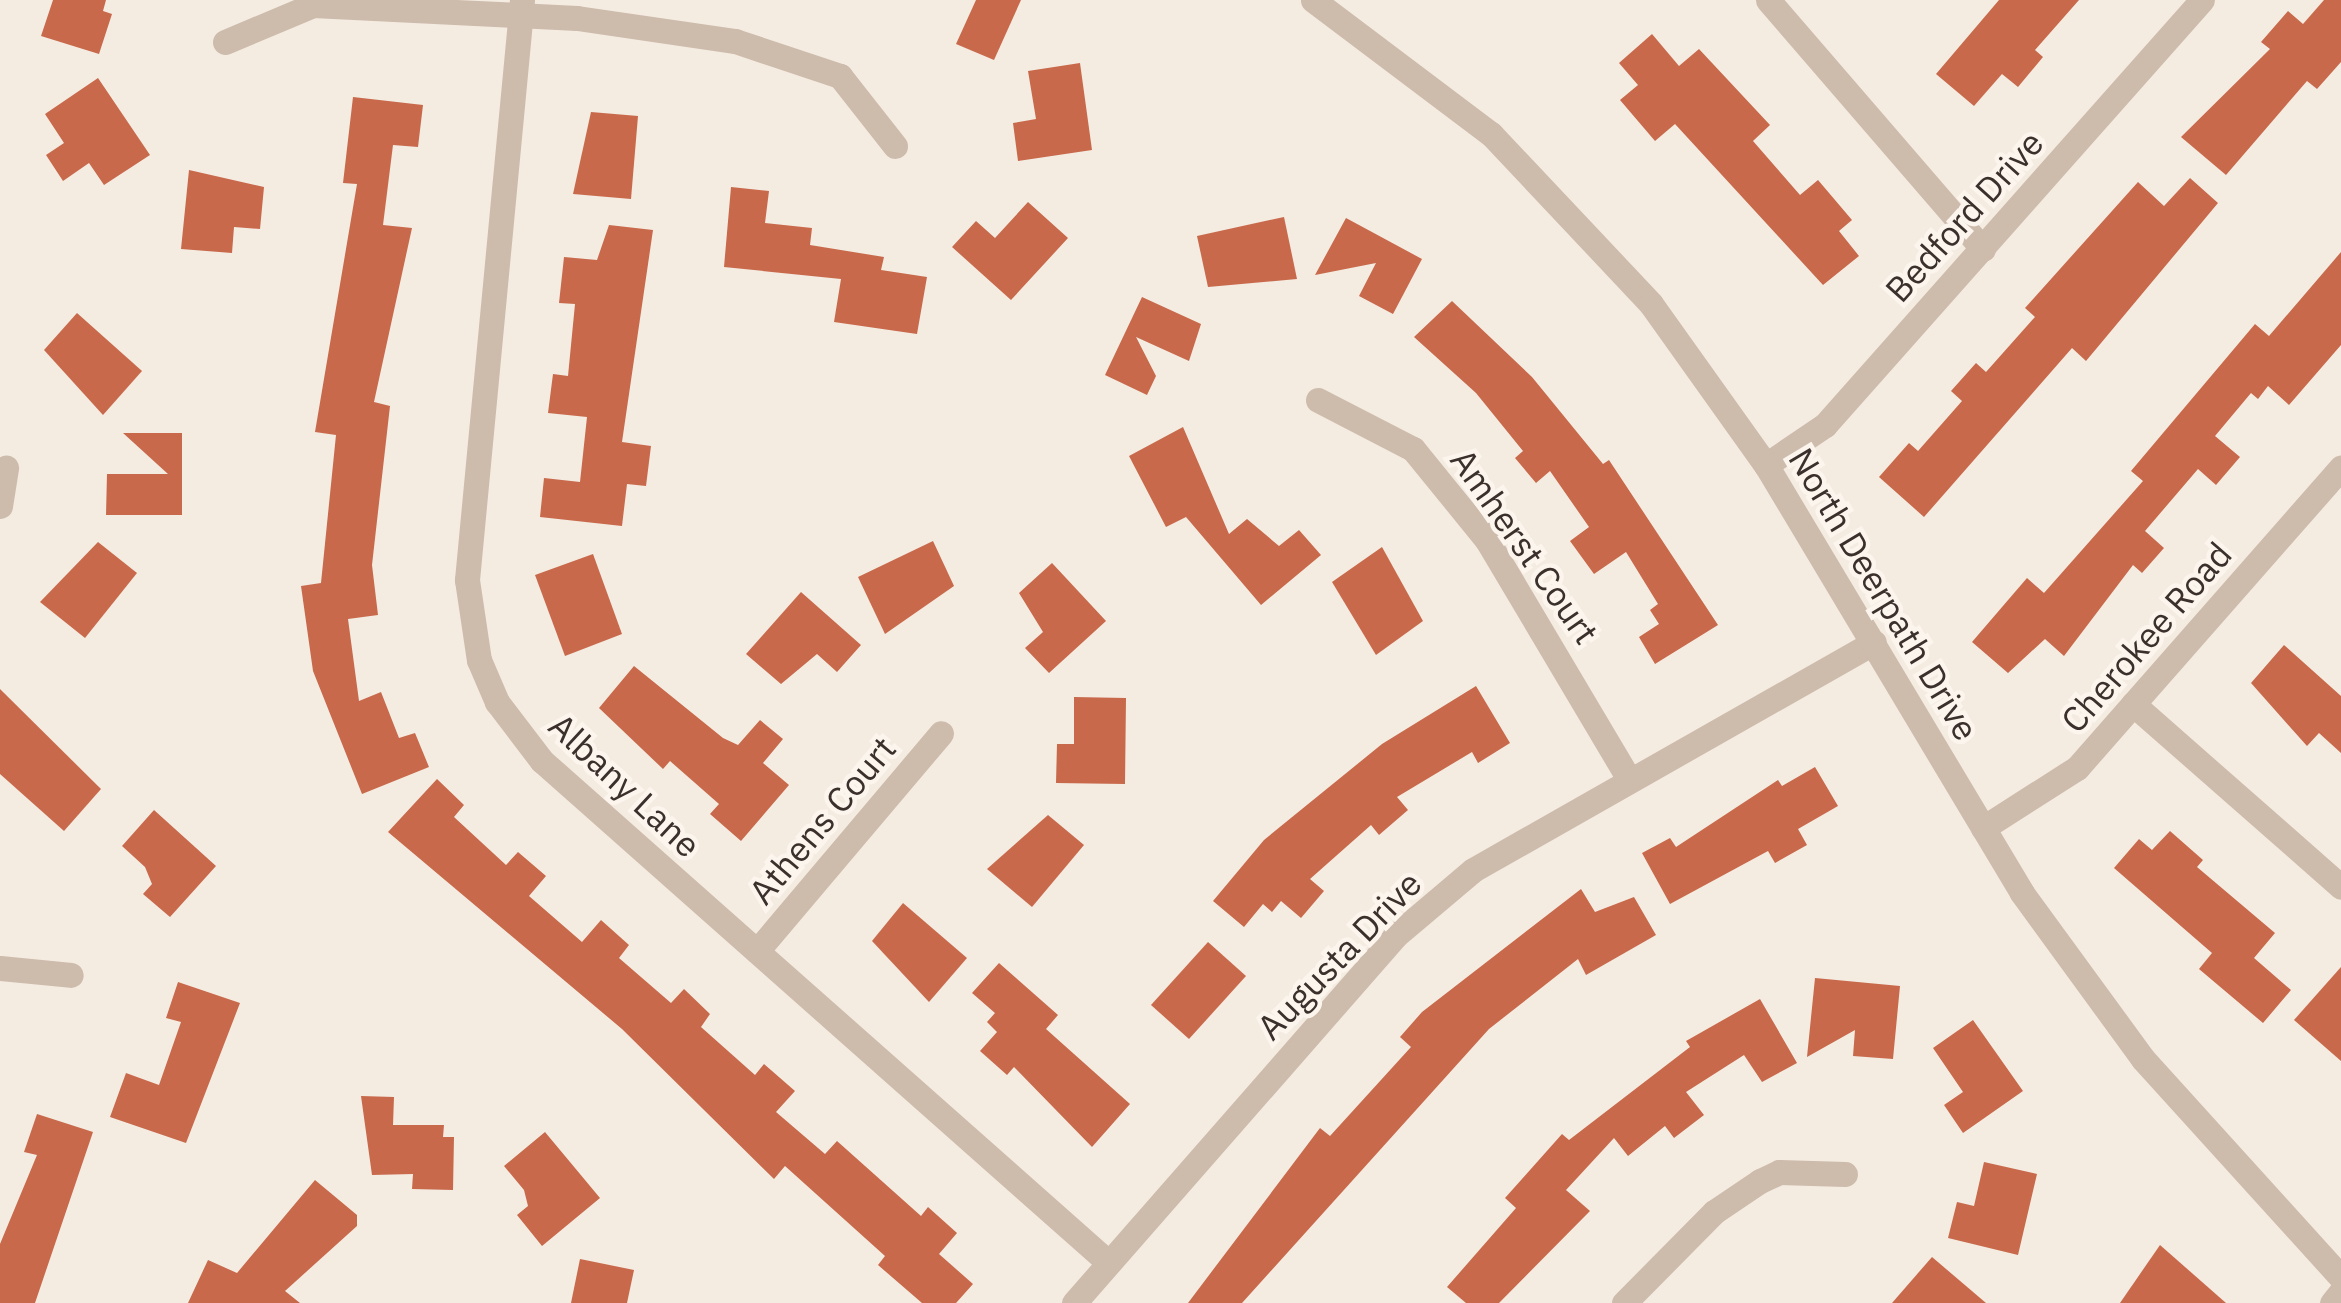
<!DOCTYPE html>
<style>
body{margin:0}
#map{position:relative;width:2341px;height:1303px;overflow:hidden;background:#f4ebe1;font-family:"IBM Plex Sans",sans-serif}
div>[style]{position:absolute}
.building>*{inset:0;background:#c8694b}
.minor>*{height:25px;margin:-12.5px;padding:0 12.5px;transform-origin:12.5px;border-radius:12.5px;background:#cdbbac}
.tertiary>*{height:25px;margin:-12.5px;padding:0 12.5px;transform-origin:12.5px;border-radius:12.5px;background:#cdbbac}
span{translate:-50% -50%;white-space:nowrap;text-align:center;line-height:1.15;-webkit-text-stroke:9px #fbf5ee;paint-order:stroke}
.street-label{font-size:35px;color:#3b302b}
</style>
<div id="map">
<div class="building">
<div style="clip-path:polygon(53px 0,106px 0,103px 11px,112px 14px,99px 54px,41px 36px)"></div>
<div style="clip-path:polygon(976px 0,1021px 0,994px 60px,956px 44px)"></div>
<div style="clip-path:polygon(1999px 0,2079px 0,2035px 50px,2043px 57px,2018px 87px,2002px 74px,1974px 106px,1936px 74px)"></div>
<div style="clip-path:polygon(2324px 0,2341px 0,2341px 62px,2317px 89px,2307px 81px,2226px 175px,2181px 137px,2270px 49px,2261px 42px,2288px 11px,2303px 24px)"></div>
<div style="clip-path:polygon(1652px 34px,1679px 66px,1699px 49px,1770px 125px,1753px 141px,1800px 195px,1818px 180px,1852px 220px,1839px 231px,1859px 256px,1823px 285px,1675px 124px,1655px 141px,1620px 100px,1638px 85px,1619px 63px)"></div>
<div style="clip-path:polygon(1080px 63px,1092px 150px,1018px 161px,1013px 123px,1036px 119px,1028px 71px)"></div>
<div style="clip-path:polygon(98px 78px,150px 155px,104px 185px,89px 163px,63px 181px,46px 155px,64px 143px,45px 114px)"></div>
<div style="clip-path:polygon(353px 97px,423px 105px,418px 147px,393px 145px,383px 225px,412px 228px,374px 402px,390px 406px,372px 565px,378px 615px,348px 619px,359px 701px,381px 692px,399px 738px,415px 733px,429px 767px,362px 794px,313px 671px,301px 586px,321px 583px,336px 435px,315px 432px,357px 184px,343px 183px)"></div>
<div style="clip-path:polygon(591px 112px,638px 116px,631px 199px,573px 194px)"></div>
<div style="clip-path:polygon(189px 170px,264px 187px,260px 229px,234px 227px,232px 253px,181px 249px)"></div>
<div style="clip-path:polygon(2190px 178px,2218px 203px,2086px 361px,2072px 348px,1924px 517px,1879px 477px,1909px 443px,1918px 451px,1962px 401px,1951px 391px,1976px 363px,1986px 372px,2035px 317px,2025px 308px,2138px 182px,2164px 206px)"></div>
<div style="clip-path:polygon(731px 187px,769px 191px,765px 223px,812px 228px,810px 245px,884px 257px,881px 270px,927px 277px,917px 334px,834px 322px,841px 279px,724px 267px)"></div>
<div style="clip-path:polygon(1028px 202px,1068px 238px,1011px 300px,952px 247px,976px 221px,995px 238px)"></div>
<div style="clip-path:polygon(1284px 217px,1297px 279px,1208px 287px,1197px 236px)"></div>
<div style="clip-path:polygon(1346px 218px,1422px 259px,1393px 314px,1359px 296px,1376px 263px,1315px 275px)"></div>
<div style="clip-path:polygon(609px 225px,653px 230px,622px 442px,651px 446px,646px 486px,627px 484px,622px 526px,540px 517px,544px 478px,580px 482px,587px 417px,548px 413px,553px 374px,568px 376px,575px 304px,559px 303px,564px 257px,597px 260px)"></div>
<div style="clip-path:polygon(2341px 252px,2341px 345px,2289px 405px,2268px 386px,2258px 399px,2251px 393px,2215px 436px,2240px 457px,2216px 485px,2198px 469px,2145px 531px,2164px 548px,2142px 573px,2133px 565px,2064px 656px,2045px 639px,2008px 673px,1972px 642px,2027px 578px,2044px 593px,2143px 481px,2131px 471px,2255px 324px,2269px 336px)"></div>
<div style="clip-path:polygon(1142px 297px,1201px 324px,1189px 361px,1136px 337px,1156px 376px,1147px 395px,1105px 375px)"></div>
<div style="clip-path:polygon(1452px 301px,1532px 377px,1603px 464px,1609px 460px,1718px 625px,1655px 664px,1639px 637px,1659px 624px,1650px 610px,1658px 604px,1626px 552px,1594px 574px,1570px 541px,1589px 527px,1550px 471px,1536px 483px,1515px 458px,1523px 451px,1476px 393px,1414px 337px)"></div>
<div style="clip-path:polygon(77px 313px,142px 371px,103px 415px,44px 350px)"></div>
<div style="clip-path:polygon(1183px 427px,1229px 534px,1247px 519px,1279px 546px,1299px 530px,1321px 555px,1261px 605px,1186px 517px,1166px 527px,1129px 456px)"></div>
<div style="clip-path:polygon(123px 433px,182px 433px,182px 515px,106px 515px,107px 474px,168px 474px)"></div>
<div style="clip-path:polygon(933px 541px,954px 586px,885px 634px,858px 577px)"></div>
<div style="clip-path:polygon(98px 542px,137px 573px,85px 638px,40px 602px)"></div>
<div style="clip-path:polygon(1382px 547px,1423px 621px,1376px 655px,1332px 582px)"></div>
<div style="clip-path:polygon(593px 554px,622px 634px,565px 656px,535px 575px)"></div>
<div style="clip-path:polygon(1052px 563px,1106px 621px,1049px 673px,1025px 648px,1043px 632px,1019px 593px)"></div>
<div style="clip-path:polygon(801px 592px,861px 645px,837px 672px,817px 654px,781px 684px,746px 654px)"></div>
<div style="clip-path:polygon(2284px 645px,2341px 696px,2341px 753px,2319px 733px,2307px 746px,2251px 683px)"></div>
<div style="clip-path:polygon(634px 666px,723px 738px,738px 745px,760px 720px,783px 739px,763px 763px,789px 785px,741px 841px,710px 814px,719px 804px,670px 761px,663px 769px,599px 708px)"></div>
<div style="clip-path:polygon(1476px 686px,1510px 743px,1478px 763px,1472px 752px,1397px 797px,1408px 810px,1379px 835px,1371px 825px,1310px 879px,1324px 891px,1301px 918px,1281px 901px,1272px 912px,1263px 904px,1244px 927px,1213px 901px,1264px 840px,1382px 744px)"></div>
<div style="clip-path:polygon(0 689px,101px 789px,64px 831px,0 774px)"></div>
<div style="clip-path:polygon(1074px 697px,1126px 698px,1125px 784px,1056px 783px,1057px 744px,1074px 744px)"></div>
<div style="clip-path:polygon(1815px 767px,1838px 806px,1798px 829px,1807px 845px,1775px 863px,1768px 851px,1670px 904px,1642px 853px,1670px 838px,1676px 847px,1778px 780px,1782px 786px)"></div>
<div style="clip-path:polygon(437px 779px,464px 805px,454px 817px,506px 865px,518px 852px,546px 876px,529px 896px,582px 942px,601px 920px,629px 945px,619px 958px,671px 1003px,684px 989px,710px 1014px,701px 1027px,755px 1075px,764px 1064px,795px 1091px,776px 1112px,825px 1154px,837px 1141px,921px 1216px,928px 1207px,957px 1233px,939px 1254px,973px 1284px,956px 1303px,922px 1303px,878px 1265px,885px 1256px,785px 1166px,774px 1179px,622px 1029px,388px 832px)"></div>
<div style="clip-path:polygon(154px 810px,216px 866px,170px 917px,143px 894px,152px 884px,145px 867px,122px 846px)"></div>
<div style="clip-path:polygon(1048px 815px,1084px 845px,1032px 907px,987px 869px)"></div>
<div style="clip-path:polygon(2170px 831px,2203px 860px,2197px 867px,2275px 933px,2254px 958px,2291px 990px,2263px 1023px,2199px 969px,2212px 953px,2114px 868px,2139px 839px,2152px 850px)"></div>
<div style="clip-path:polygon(1581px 889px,1595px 912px,1634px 897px,1656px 935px,1586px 975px,1578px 959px,1489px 1029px,1242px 1303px,1188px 1303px,1320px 1128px,1330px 1136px,1411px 1047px,1400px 1037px,1422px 1012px)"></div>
<div style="clip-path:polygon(903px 903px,967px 958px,929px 1002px,872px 941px)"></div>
<div style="clip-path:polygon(1208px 942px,1246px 976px,1189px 1039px,1151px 1005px)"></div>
<div style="clip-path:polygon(999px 963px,1058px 1015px,1046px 1029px,1130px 1104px,1092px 1147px,1014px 1067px,1007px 1075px,980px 1051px,997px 1032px,987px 1022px,995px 1013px,972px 993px)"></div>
<div style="clip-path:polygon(2341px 967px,2341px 1061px,2294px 1020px)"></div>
<div style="clip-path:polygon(1815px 978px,1900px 986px,1893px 1059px,1853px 1056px,1855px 1030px,1807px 1057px)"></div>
<div style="clip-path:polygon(178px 982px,240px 1003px,186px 1143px,110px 1117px,126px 1073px,159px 1085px,181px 1022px,166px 1018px)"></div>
<div style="clip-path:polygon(1760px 999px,1797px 1063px,1762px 1082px,1744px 1055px,1686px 1092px,1704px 1115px,1674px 1138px,1665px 1126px,1628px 1156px,1614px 1138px,1566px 1190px,1590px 1211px,1499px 1303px,1466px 1303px,1447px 1287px,1516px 1208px,1505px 1198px,1562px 1134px,1569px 1140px,1690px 1047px,1686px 1041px)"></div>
<div style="clip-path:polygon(1973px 1020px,2023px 1091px,1963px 1133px,1944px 1105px,1963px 1092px,1933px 1048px)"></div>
<div style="clip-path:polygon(361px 1096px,394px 1097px,393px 1125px,444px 1125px,443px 1137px,454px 1137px,453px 1190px,412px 1189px,413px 1174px,372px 1175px)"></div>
<div style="clip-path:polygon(37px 1114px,93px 1132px,35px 1303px,0 1303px,0 1244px,37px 1155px,24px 1152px)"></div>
<div style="clip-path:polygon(545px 1132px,600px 1198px,542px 1246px,517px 1215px,528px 1206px,524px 1190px,504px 1166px)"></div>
<div style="clip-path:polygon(1984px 1162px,2037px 1174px,2018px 1255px,1948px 1238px,1957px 1202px,1974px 1206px)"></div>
<div style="clip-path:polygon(315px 1180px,357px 1215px,357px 1226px,285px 1291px,300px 1303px,188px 1303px,208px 1260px,237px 1273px)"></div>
<div style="clip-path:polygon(2160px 1245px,2226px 1303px,2120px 1303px)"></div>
<div style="clip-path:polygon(1932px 1257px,1986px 1303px,1892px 1303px)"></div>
<div style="clip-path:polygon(580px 1259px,634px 1270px,627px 1303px,571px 1303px)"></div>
</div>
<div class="minor">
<div style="left:522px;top:0;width:583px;rotate:95.42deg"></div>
<div style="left:467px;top:580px;width:81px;rotate:81.5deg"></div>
<div style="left:479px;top:660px;width:46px;rotate:66.8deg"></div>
<div style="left:497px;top:702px;width:74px;rotate:52.7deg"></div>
<div style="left:542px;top:761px;width:757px;rotate:41.52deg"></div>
<div style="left:1768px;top:0;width:329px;rotate:49.2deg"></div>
<div style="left:225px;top:42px;width:95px;rotate:-22.8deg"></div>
<div style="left:313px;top:5px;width:264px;rotate:2.8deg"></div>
<div style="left:577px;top:18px;width:160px;rotate:8.3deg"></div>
<div style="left:735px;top:41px;width:111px;rotate:18.4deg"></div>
<div style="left:840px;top:76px;width:89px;rotate:51.8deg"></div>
<div style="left:1318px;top:400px;width:107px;rotate:27.3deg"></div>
<div style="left:1413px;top:449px;width:117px;rotate:50.9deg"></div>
<div style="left:1487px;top:540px;width:278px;rotate:59.3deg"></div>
<div style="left:1766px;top:465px;width:71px;rotate:-34.1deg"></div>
<div style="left:1825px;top:425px;width:568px;rotate:-48.43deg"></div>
<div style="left:0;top:506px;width:39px;rotate:-81deg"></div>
<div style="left:2133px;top:704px;width:277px;rotate:41.3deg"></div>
<div style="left:1983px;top:828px;width:112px;rotate:-32.6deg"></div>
<div style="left:2077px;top:768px;width:400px;rotate:-48.7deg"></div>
<div style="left:757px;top:951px;width:285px;rotate:-49.8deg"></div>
<div style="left:0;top:968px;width:71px;rotate:5.6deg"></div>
<div style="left:1074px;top:1303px;width:488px;rotate:-48.8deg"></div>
<div style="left:1395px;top:936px;width:102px;rotate:-40.2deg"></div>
<div style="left:1473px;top:870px;width:461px;rotate:-29.6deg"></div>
<div style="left:1624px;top:1303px;width:128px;rotate:-45.3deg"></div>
<div style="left:1714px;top:1212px;width:55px;rotate:-34deg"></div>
<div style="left:1760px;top:1181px;width:21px;rotate:-25deg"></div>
<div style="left:1779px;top:1172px;width:66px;rotate:1.7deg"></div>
<div style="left:2332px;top:1303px;width:14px;rotate:-51deg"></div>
</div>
<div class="tertiary">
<div style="left:1313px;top:0;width:223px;rotate:37deg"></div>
<div style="left:1491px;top:134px;width:233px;rotate:46.7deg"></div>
<div style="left:1651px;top:304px;width:198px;rotate:54.5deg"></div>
<div style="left:1766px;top:465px;width:499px;rotate:59.1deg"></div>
<div style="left:2022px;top:893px;width:205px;rotate:53.9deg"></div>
<div style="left:2143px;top:1059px;width:294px;rotate:47.8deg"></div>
</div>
<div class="street-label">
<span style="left:1964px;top:216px;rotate:-48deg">Bedford Drive</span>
<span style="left:1525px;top:546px;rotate:55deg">Amherst Court</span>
<span style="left:1884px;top:594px;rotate:59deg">North Deerpath Drive</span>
<span style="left:2146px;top:637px;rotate:-49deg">Cherokee Road</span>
<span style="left:625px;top:785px;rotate:43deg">Albany Lane</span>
<span style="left:822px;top:820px;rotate:-50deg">Athens Court</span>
<span style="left:1339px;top:955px;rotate:-46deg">Augusta Drive</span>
</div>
</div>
